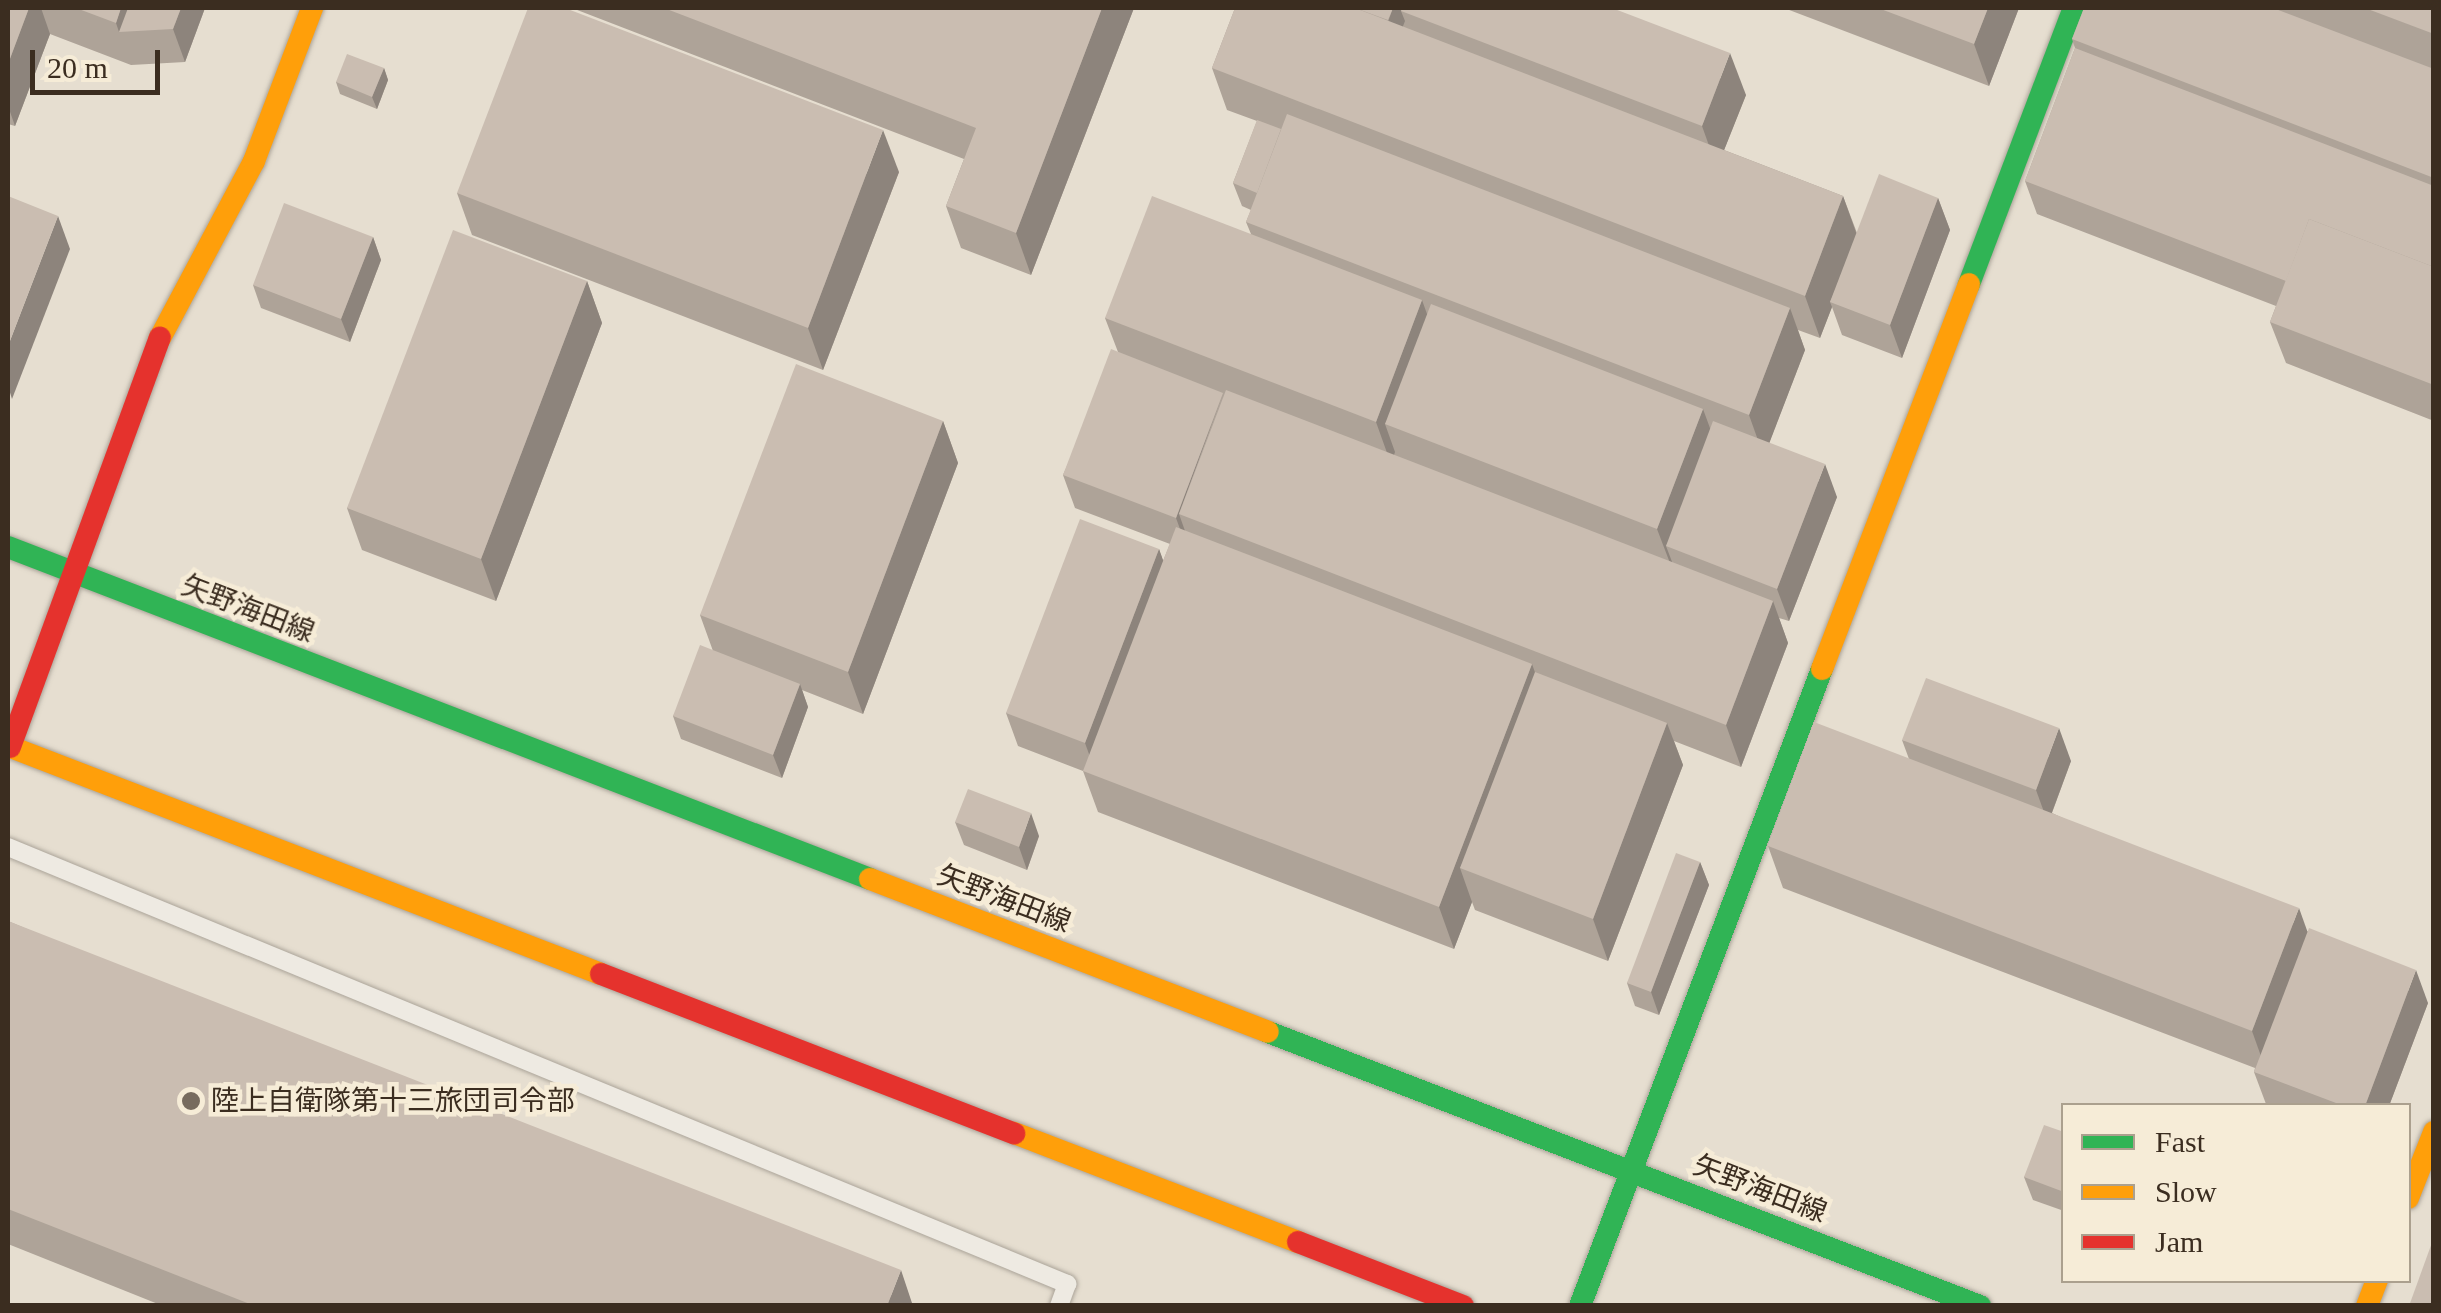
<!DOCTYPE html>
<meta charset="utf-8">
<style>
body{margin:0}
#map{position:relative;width:2441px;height:1313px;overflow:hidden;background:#e6ded0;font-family:"Times New Roman","Noto Sans JP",serif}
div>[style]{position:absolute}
.roads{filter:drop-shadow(0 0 2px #aba499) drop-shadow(0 0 2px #aba499)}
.lane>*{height:18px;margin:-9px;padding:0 9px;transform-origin:9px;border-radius:9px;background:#eeeae2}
.fast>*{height:22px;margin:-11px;padding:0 11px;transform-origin:11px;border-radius:11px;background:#30b455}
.slow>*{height:22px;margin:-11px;padding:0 11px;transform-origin:11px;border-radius:11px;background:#ff9f0a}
.jam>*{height:22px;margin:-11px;padding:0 11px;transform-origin:11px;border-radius:11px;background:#e5322d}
.wall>*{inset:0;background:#aea398}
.shaded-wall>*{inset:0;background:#8d847c}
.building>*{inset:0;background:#cabdb1}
.dots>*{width:28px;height:28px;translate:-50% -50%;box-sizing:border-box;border:5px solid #f6ecd7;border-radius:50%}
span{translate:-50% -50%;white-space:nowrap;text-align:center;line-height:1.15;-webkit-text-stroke:9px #f6ecd7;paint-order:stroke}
.street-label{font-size:28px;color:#3b2d20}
.poi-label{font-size:28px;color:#3b2d20}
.left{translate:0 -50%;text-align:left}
.frame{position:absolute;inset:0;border:10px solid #3b2d20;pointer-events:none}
.legend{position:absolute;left:2061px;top:1103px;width:350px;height:180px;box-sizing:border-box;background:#f6ecd7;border:2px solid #aba08e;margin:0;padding:12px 18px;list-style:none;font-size:30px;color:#3b2d20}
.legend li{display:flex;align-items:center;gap:20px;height:50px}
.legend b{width:50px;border:2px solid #aba08e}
.scale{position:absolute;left:30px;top:50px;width:130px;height:45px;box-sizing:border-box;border:5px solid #3b2d20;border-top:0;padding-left:12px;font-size:30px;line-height:35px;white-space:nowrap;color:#3b2d20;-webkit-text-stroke:8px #f6ecd7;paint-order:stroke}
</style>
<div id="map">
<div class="roads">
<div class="lane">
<div style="left:8px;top:847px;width:1146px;rotate:22.42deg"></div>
<div style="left:1067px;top:1284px;width:23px;rotate:110deg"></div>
</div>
<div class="fast">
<div style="left:1969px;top:284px;width:295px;rotate:-69.2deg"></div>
<div style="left:8px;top:547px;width:924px;rotate:21.06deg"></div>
<div style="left:1268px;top:1032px;width:763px;rotate:21.05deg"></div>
<div style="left:1580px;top:1306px;width:681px;rotate:-69.2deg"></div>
</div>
<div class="slow">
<div style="left:160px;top:338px;width:200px;rotate:-62deg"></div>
<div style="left:254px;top:161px;width:164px;rotate:-69.2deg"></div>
<div style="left:1822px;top:669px;width:412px;rotate:-69.1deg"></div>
<div style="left:8px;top:746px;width:635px;rotate:21.03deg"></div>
<div style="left:870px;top:879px;width:426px;rotate:21deg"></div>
<div style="left:1014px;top:1133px;width:304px;rotate:21deg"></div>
<div style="left:2408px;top:1198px;width:71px;rotate:-68.5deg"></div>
<div style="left:2367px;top:1306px;width:28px;rotate:-69deg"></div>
</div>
<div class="jam">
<div style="left:10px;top:747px;width:436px;rotate:-69.9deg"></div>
<div style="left:601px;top:974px;width:443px;rotate:21.1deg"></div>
<div style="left:1298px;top:1242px;width:177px;rotate:21.2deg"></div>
</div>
</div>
<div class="wall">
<div style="clip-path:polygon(8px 8px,205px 8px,185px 62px,131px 65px,50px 34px,15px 126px,8px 124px)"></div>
<div style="clip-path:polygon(572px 8px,1134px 8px,1031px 275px,961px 248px,946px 206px,964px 159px)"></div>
<div style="clip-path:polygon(1235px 8px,1612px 8px,1746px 95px,1724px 150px,1843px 196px,1857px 233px,1938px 198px,1950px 230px,1902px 358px,1842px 335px,1832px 307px,1820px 338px,1798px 330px,1805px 350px,1769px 443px,1837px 497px,1789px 621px,1779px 618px,1788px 643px,1741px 767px,1674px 741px,1683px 765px,1608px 961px,1475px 910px,1472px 902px,1454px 949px,1098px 812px,1083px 771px,1018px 746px,1006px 713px,1159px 549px,1163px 561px,1170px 544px,1075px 508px,1063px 475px,1118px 352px,1105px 318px,1251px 234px,1246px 222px,1251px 210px,1242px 206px,1233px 183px,1257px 121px,1227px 110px,1212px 68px)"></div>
<div style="clip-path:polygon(1784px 8px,2019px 8px,1989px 86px)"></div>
<div style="clip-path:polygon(2084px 8px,2434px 8px,2434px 421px,2286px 363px,2270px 322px,2276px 306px,2037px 214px,2025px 181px,2075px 48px,2072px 39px)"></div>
<div style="clip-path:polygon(384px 68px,388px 80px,377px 109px,340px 94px,336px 82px)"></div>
<div style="clip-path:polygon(899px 172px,823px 370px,472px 235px,457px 193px)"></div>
<div style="clip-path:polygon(373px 237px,381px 260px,350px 342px,261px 308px,253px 285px)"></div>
<div style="clip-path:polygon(587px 281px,602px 323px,496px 601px,362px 550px,347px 508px)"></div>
<div style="clip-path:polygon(943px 421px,958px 463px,863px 714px,802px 690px,808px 707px,782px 778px,681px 739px,673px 716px,713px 651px,700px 615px)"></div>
<div style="clip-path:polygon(1902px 740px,2071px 761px,2052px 813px,2307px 931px,2428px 1003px,2389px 1106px,2269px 1106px,2266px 1104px,2254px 1072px,2255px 1068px,1783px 888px,1768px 846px,1909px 759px)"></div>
<div style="clip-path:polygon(955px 822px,1039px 836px,1027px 870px,964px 845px)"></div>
<div style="clip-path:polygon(1700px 862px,1709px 885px,1659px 1015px,1635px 1006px,1627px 983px)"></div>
<div style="clip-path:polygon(8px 921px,913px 1306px,163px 1306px,8px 1244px)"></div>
<div style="clip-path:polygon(2064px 1132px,2064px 1211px,2033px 1200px,2024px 1177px)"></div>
</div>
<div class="shaded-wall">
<div style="clip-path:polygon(29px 8px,41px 8px,50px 34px,15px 126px,8px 106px,8px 64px)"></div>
<div style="clip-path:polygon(121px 8px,153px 8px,119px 32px,116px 23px)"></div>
<div style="clip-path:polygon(181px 8px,205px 8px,185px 62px,173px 29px)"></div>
<div style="clip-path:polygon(1102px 8px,1134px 8px,1031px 275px,1016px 233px)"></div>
<div style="clip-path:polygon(1393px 8px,1409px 8px,1401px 11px,1405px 21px,1393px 52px,1385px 30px)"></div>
<div style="clip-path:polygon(1988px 8px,2019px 8px,1989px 86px,1974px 44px)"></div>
<div style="clip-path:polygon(1730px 53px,1746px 95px,1717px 168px,1702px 126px)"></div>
<div style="clip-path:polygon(384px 68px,388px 80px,377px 109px,372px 97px)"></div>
<div style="clip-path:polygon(883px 130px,899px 172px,823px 370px,808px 328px)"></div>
<div style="clip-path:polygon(1843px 196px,1858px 238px,1830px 302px,1832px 307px,1820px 338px,1805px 296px)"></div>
<div style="clip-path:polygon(1938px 198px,1950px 230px,1902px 358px,1890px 325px)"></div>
<div style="clip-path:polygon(58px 216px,70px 249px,12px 399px,8px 386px,8px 346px)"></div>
<div style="clip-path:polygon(373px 237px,381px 260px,350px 342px,341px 319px)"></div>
<div style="clip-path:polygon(587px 281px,602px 323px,496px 601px,481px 559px)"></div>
<div style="clip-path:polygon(1422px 300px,1437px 342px,1385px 424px,1395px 452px,1391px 464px,1376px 422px)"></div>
<div style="clip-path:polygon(1790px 308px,1805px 350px,1764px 457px,1749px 415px)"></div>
<div style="clip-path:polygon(1223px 393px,1179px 514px,1190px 545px,1188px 551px,1176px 518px)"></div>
<div style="clip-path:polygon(1703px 409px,1718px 450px,1666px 546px,1674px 567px,1673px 571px,1657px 529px)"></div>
<div style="clip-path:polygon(943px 421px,958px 463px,863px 714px,848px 672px)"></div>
<div style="clip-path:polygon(1825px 464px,1837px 497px,1789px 621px,1777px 589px)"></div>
<div style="clip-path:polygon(1159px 549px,1171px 582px,1097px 776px,1085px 743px)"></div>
<div style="clip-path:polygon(1773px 601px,1788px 643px,1741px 767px,1726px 725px)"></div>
<div style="clip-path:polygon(1532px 664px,1547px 706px,1460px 868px,1472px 902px,1454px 949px,1439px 907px)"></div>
<div style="clip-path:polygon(800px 684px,808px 707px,782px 778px,773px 755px)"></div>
<div style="clip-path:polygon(1667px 723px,1683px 765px,1608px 961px,1593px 919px)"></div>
<div style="clip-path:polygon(2059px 728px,2071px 761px,2048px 823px,2036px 790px)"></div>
<div style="clip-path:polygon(1031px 813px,1039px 836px,1027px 870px,1019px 847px)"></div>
<div style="clip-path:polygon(1700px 862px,1709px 885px,1659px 1015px,1651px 992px)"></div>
<div style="clip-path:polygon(2299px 908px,2314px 950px,2267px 1073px,2252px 1031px)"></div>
<div style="clip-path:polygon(2416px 970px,2428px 1003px,2389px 1106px,2365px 1106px)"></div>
<div style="clip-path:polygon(901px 1270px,913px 1306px,887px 1306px)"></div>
</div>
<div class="building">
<div style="clip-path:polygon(8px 8px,29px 8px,8px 64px)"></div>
<div style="clip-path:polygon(76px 8px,121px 8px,116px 23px)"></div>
<div style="clip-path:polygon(128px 8px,181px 8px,173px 29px,119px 32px)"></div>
<div style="clip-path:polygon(528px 8px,565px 8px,883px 130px,808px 328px,457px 193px)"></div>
<div style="clip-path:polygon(664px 8px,1102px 8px,1016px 233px,946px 206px,976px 128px)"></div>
<div style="clip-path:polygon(1235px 8px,1355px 8px,1843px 196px,1805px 296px,1212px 68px)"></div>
<div style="clip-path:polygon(1355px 8px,1393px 8px,1388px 20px)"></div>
<div style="clip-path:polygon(1402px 8px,1612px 8px,1730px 53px,1702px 126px,1401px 11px)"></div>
<div style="clip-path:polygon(1878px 8px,1988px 8px,1974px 44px)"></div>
<div style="clip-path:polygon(2084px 8px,2273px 8px,2434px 69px,2434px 178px,2072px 39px)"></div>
<div style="clip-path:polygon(2365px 8px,2434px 8px,2434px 34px)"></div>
<div style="clip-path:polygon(2075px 48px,2434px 186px,2434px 267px,2309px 219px,2286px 281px,2025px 181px)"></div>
<div style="clip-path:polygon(347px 54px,384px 68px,372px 97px,336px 82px)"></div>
<div style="clip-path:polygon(1287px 114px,1790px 308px,1749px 415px,1246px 222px)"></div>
<div style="clip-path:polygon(1257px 120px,1281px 129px,1257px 193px,1233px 183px)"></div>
<div style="clip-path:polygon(1879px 174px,1938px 198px,1890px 325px,1830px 302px)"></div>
<div style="clip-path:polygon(8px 196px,58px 216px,8px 346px)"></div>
<div style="clip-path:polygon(1152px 196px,1422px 300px,1376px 422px,1105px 318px)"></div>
<div style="clip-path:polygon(284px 203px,373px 237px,341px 319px,253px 285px)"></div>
<div style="clip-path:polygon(2309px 219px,2434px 267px,2434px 385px,2270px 322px)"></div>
<div style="clip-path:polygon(453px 230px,587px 281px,481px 559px,347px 508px)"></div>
<div style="clip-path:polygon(1431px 304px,1703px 409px,1657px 529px,1385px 424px)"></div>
<div style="clip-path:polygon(1111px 349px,1223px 393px,1176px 518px,1063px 475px)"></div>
<div style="clip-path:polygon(796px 364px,943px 421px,848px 672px,700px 615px)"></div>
<div style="clip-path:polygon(1226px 390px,1773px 601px,1726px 725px,1179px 514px)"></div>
<div style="clip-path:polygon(1713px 421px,1825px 464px,1777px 589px,1666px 546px)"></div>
<div style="clip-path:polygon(1080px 519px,1159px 549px,1085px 743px,1006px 713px)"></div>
<div style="clip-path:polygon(1176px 527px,1532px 664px,1439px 907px,1083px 771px)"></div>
<div style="clip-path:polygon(700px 645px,800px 684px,773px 755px,673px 716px)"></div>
<div style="clip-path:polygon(1535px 672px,1667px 723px,1593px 919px,1460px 868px)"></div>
<div style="clip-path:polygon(1926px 678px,2059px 728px,2036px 790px,1902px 740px)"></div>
<div style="clip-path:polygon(1814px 722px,2299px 908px,2252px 1031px,1768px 846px)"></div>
<div style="clip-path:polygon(968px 789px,1031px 813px,1019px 847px,955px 822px)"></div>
<div style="clip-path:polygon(1676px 853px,1700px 862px,1651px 992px,1627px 983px)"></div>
<div style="clip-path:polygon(8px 921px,901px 1270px,887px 1306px,255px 1306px,8px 1209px)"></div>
<div style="clip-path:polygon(2309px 928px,2416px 970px,2365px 1106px,2344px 1106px,2254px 1072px)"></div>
<div style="clip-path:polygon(2044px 1125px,2064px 1132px,2064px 1192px,2024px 1177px)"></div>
<div style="clip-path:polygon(2434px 1237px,2434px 1306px,2409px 1306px)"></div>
</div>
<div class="dots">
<div style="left:191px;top:1101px;background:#776b5e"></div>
</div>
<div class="street-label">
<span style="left:248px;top:609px;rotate:21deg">矢野海田線</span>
<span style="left:1004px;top:899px;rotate:21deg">矢野海田線</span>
<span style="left:1760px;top:1189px;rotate:21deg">矢野海田線</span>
</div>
<div class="poi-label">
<span class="left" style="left:211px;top:1101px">陸上自衛隊第十三旅団司令部</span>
</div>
<div class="frame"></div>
<ul class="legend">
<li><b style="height:12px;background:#30b455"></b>Fast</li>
<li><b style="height:12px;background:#ff9f0a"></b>Slow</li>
<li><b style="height:12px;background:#e5322d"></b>Jam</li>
</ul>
<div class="scale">20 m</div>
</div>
